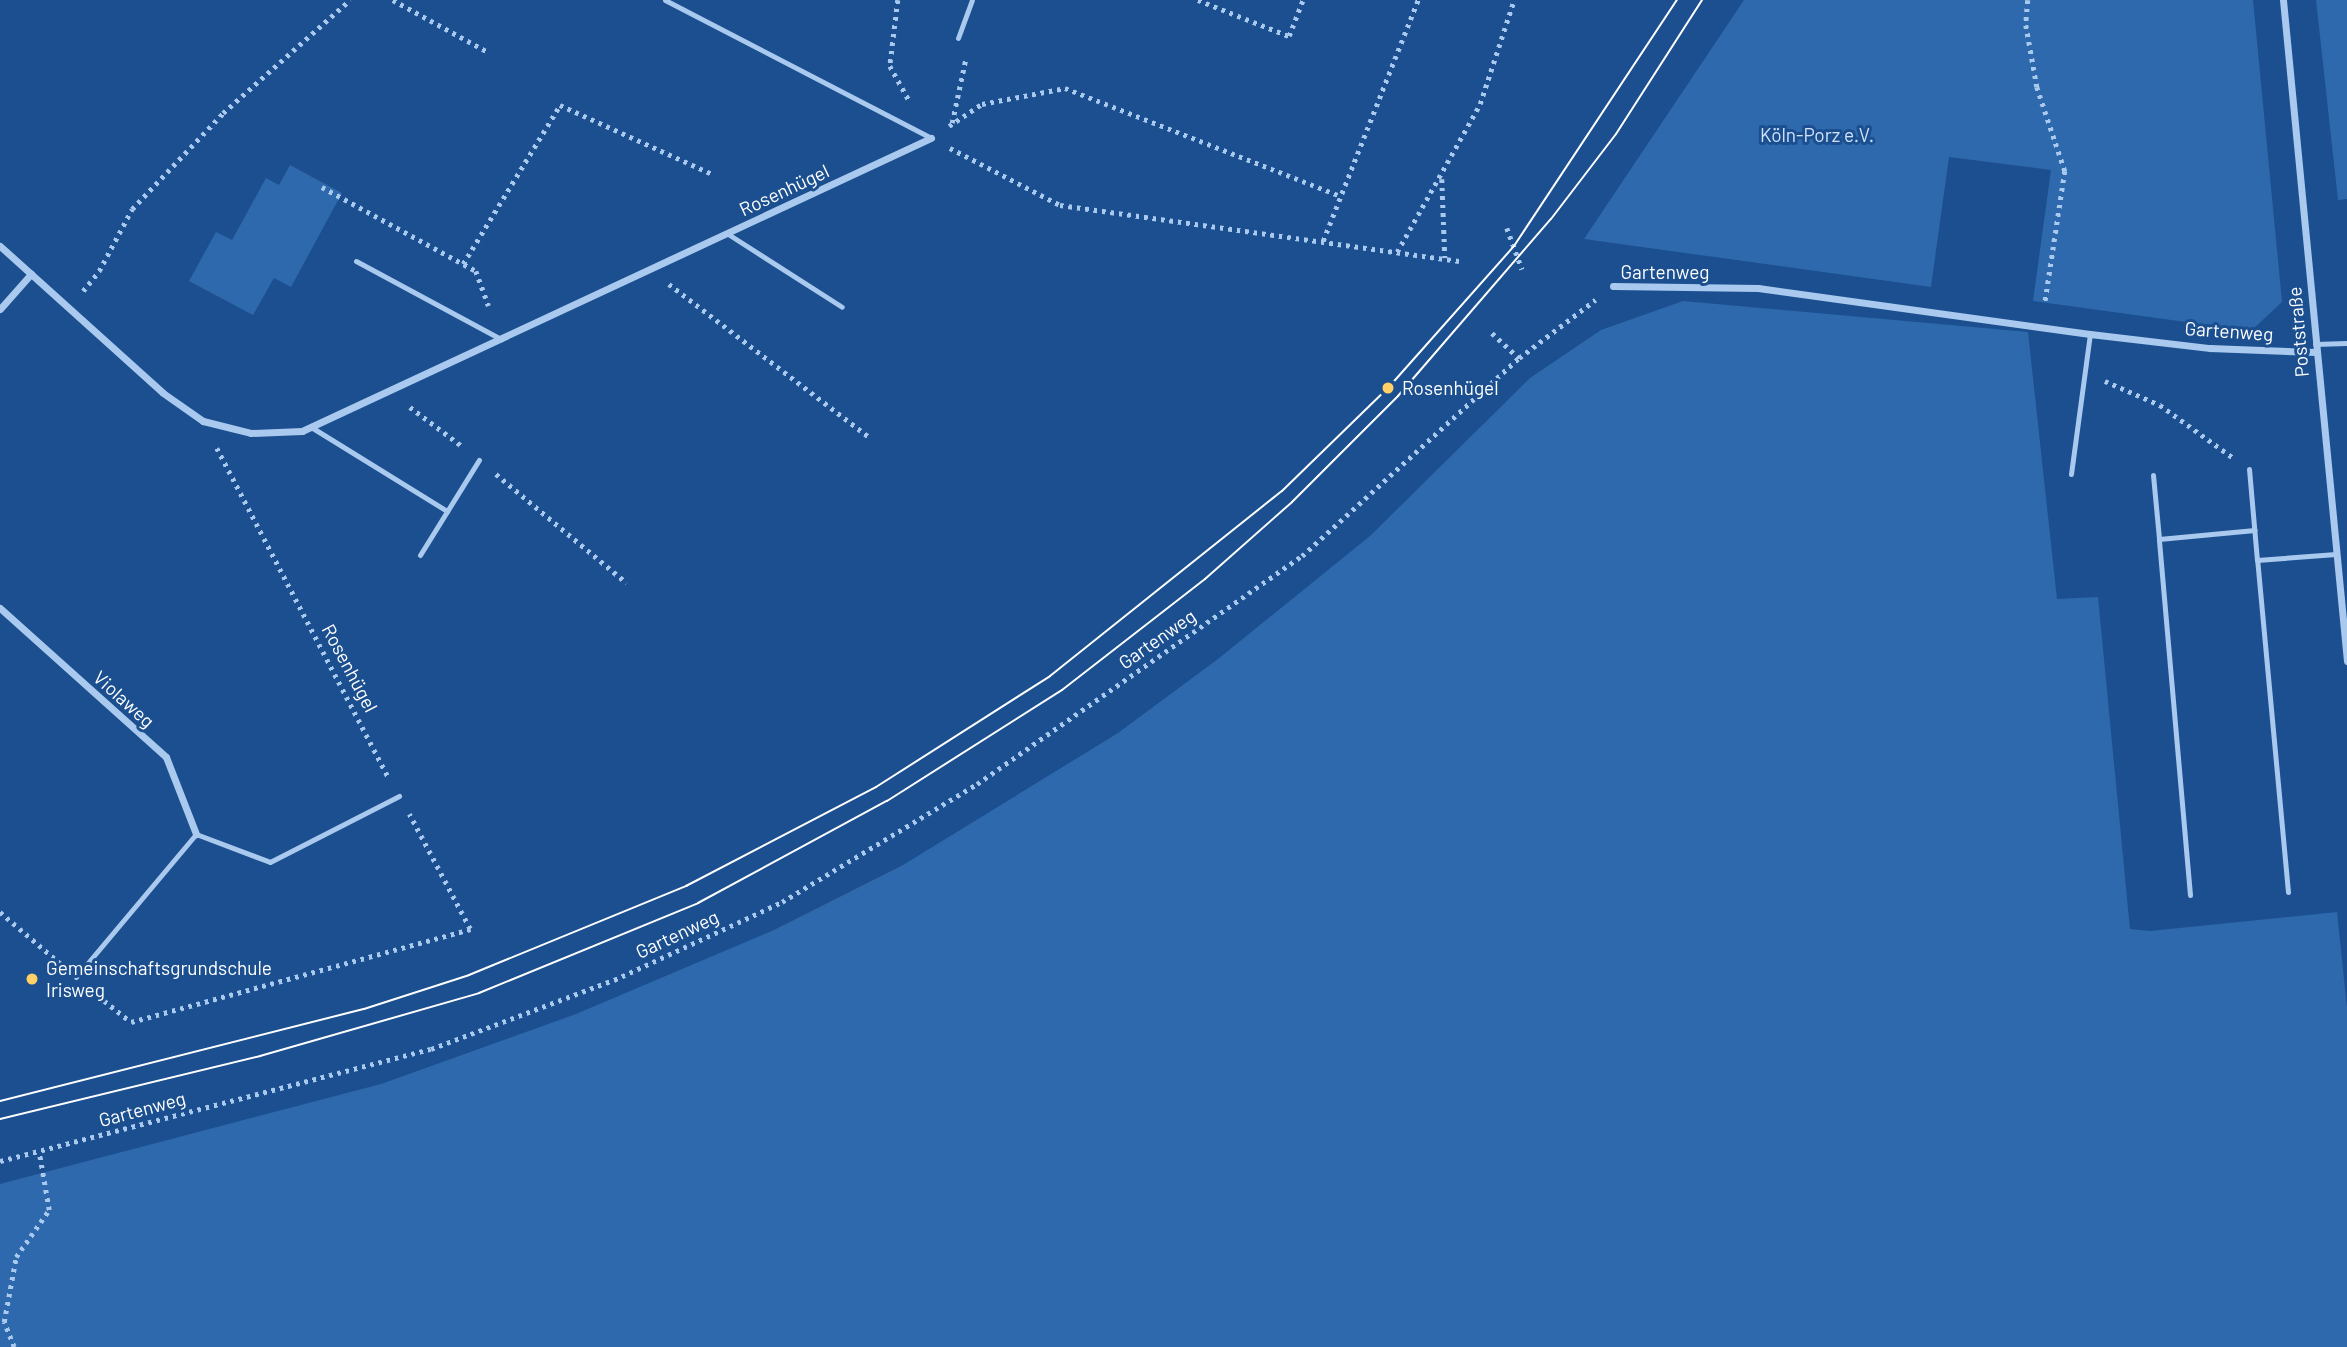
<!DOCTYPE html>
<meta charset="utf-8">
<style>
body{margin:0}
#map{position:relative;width:2347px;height:1347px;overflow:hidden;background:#1b4f8f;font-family:Barlow,sans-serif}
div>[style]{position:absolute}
.green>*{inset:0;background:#2e69ad}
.path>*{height:4.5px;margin-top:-2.25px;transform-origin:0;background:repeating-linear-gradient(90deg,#a9c9ee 0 3.5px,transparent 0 8.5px)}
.service>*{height:5px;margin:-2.5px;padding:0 2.5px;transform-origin:2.5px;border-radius:2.5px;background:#a9c9ee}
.minor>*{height:7px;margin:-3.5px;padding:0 3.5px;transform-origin:3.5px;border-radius:3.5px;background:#a9c9ee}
.tram>*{height:2px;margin:-1px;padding:0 1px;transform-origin:1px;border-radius:1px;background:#fff}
.dots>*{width:19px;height:19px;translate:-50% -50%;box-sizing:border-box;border:4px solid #1b4f8f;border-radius:50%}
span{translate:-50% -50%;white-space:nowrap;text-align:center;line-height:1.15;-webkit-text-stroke:6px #1b4f8f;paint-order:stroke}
.park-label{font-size:19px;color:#cfe3fa}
.street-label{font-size:19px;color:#fff}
.poi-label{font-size:19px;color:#fff}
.left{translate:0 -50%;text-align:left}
</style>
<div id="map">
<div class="green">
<div style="clip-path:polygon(1744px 0,2253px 0,2282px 302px,2251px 331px,2033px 301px,2051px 170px,1949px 157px,1931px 287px,1584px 239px)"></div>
<div style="clip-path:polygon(2316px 0,2347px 0,2347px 199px,2338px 200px)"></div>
<div style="clip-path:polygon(290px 165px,342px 193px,291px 287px,274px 278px,253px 315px,189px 281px,216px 232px,232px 240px,266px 178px,279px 185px)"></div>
<div style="clip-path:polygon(1683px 301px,2028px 332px,2057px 599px,2098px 597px,2130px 929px,2150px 931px,2337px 912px,2347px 1008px,2347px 1347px,0 1347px,0 1184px,381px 1084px,576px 1014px,774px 930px,903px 865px,1118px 733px,1218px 659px,1370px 536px,1530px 378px,1601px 330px)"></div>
</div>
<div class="path">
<div style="left:393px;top:0;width:106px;rotate:28.7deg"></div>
<div style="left:898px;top:0;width:66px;rotate:96.9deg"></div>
<div style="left:890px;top:66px;width:41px;rotate:60.9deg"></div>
<div style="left:1198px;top:0;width:98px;rotate:21.6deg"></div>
<div style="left:1289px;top:36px;width:39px;rotate:-69deg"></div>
<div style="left:2028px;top:0;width:25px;rotate:95deg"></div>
<div style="left:2026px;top:25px;width:63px;rotate:79.9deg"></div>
<div style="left:2037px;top:87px;width:89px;rotate:71.6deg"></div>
<div style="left:2065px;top:171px;width:134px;rotate:98.6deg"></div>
<div style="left:952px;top:123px;width:67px;rotate:-78deg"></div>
<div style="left:949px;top:126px;width:40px;rotate:-34deg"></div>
<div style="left:982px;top:104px;width:85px;rotate:-10.9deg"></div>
<div style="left:1065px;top:88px;width:296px;rotate:21.4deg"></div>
<div style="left:950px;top:148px;width:124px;rotate:27.4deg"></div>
<div style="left:1060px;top:205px;width:403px;rotate:8deg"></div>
<div style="left:1442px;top:179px;width:79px;rotate:87.8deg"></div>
<div style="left:322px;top:187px;width:175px;rotate:28.6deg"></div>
<div style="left:476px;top:271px;width:37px;rotate:70deg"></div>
<div style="left:1507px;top:228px;width:44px;rotate:69.9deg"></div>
<div style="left:1323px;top:241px;width:259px;rotate:-68.5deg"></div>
<div style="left:1397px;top:252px;width:170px;rotate:-60.7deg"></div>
<div style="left:1480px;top:104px;width:109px;rotate:-71.9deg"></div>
<div style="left:463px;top:264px;width:186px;rotate:-58.6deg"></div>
<div style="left:560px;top:105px;width:169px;rotate:24.4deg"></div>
<div style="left:669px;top:284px;width:252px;rotate:37.4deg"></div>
<div style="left:83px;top:291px;width:26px;rotate:-51deg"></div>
<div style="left:99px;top:271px;width:70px;rotate:-62deg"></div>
<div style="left:132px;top:209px;width:132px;rotate:-46.5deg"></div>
<div style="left:223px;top:113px;width:170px;rotate:-41.7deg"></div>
<div style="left:1492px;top:333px;width:37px;rotate:43deg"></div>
<div style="left:2105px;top:381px;width:60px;rotate:23.6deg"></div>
<div style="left:2160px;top:405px;width:89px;rotate:35.8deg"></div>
<div style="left:410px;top:407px;width:65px;rotate:36.9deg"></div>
<div style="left:217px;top:448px;width:370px;rotate:62.5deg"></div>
<div style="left:496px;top:474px;width:170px;rotate:39.8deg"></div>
<div style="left:0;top:912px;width:80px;rotate:40.4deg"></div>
<div style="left:91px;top:990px;width:51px;rotate:38.7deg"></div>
<div style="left:131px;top:1022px;width:352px;rotate:-15.3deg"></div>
<div style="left:470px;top:929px;width:130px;rotate:-117.9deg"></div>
<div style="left:0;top:1161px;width:445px;rotate:-14.6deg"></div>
<div style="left:431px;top:1049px;width:196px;rotate:-20.7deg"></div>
<div style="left:614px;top:980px;width:185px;rotate:-24.9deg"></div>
<div style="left:782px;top:902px;width:228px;rotate:-31.2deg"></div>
<div style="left:977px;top:784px;width:397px;rotate:-35.1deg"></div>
<div style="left:1302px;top:556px;width:294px;rotate:-42.4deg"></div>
<div style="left:1519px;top:358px;width:96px;rotate:-37.3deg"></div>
<div style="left:14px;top:1347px;width:27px;rotate:-112deg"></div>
<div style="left:4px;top:1322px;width:66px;rotate:-79.5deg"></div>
<div style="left:16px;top:1257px;width:57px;rotate:-54.9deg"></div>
<div style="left:49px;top:1210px;width:59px;rotate:-99.8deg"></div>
</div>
<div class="service">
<div style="left:665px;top:0;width:300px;rotate:27.4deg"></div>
<div style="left:958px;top:38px;width:40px;rotate:-69.8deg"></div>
<div style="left:728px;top:234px;width:135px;rotate:32.6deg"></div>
<div style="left:356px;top:261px;width:165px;rotate:28.3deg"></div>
<div style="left:2315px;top:344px;width:32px;rotate:-2deg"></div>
<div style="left:311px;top:427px;width:160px;rotate:31.7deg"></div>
<div style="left:2249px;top:469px;width:91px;rotate:85deg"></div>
<div style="left:2071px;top:474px;width:141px;rotate:-82.3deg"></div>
<div style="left:2153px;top:475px;width:64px;rotate:84.6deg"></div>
<div style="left:420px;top:555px;width:112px;rotate:-58.2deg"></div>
<div style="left:2288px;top:892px;width:333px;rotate:-95.3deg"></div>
<div style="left:2257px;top:560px;width:79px;rotate:-4.3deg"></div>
<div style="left:2190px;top:895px;width:357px;rotate:-95deg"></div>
<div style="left:2159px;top:539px;width:96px;rotate:-5.4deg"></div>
<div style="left:76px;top:977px;width:187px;rotate:-50deg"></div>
<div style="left:196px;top:834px;width:79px;rotate:20.7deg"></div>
<div style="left:270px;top:862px;width:145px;rotate:-27.1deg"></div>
</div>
<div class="minor">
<div style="left:2283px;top:0;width:664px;rotate:84.47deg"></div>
<div style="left:0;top:246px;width:219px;rotate:42deg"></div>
<div style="left:163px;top:393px;width:49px;rotate:35deg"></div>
<div style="left:203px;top:421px;width:49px;rotate:14deg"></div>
<div style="left:251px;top:433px;width:51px;rotate:-2.2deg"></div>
<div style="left:302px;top:431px;width:694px;rotate:-24.98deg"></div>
<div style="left:1613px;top:286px;width:145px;rotate:0.8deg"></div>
<div style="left:1758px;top:288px;width:335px;rotate:7.9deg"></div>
<div style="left:2090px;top:334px;width:121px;rotate:6.7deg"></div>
<div style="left:2210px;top:348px;width:106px;rotate:2.2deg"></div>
<div style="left:0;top:309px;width:47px;rotate:-48.5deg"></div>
<div style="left:0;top:608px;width:223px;rotate:41.9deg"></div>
<div style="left:166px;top:757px;width:83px;rotate:68.7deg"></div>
</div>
<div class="tram">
<div style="left:0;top:1101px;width:375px;rotate:-14.2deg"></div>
<div style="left:364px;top:1009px;width:110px;rotate:-17.9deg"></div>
<div style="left:469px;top:975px;width:235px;rotate:-22.3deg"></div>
<div style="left:686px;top:886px;width:214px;rotate:-27.5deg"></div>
<div style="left:876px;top:787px;width:206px;rotate:-32.5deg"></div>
<div style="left:1050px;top:676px;width:297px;rotate:-38.6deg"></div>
<div style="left:1282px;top:491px;width:148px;rotate:-44.2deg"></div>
<div style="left:1388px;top:388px;width:190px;rotate:-48.4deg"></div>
<div style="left:1514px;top:246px;width:295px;rotate:-56.5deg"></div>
<div style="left:0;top:1119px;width:268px;rotate:-13.6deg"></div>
<div style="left:260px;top:1056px;width:228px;rotate:-16deg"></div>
<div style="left:479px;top:993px;width:237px;rotate:-22.3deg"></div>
<div style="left:698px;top:903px;width:215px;rotate:-28.4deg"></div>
<div style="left:887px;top:801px;width:207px;rotate:-32.4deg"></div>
<div style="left:1062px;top:690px;width:181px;rotate:-37.8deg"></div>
<div style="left:1205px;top:579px;width:116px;rotate:-41.5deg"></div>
<div style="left:1292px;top:502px;width:150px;rotate:-45deg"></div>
<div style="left:1398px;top:396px;width:234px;rotate:-49.2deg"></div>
<div style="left:1551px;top:219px;width:107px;rotate:-52.6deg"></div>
<div style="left:1616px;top:134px;width:159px;rotate:-57.3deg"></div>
</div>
<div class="dots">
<div style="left:1388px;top:388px;background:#ffd166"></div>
<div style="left:32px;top:979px;background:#ffd166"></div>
</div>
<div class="park-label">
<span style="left:1817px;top:135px">Köln-Porz e.V.</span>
</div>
<div class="street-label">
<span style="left:784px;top:190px;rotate:-25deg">Rosenhügel</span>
<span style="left:1665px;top:272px">Gartenweg</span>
<span style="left:2229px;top:331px;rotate:4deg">Gartenweg</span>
<span style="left:2298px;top:332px;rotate:-95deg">Poststraße</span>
<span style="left:1157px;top:639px;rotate:-35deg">Gartenweg</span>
<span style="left:350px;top:668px;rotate:62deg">Rosenhügel</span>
<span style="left:124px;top:699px;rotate:42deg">Violaweg</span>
<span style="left:677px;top:934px;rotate:-25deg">Gartenweg</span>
<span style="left:142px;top:1109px;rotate:-15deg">Gartenweg</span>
</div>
<div class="poi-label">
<span class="left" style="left:1402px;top:388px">Rosenhügel</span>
<span class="left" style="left:46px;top:979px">Gemeinschaftsgrundschule<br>Irisweg</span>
</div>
</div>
